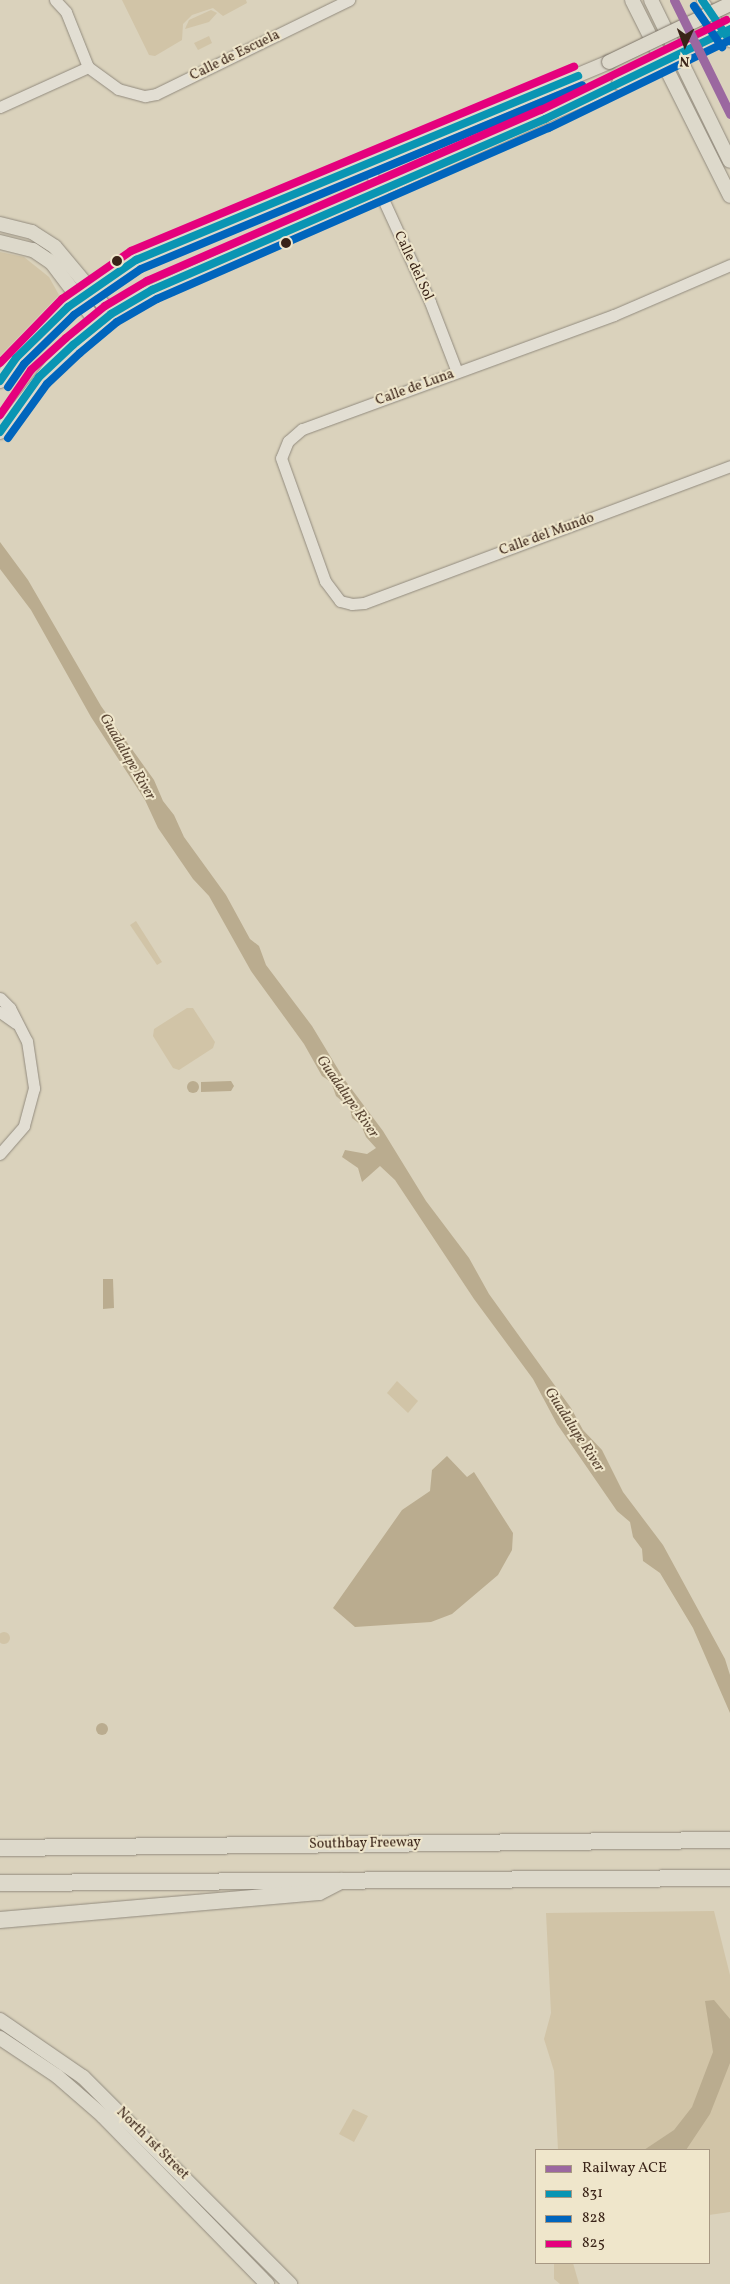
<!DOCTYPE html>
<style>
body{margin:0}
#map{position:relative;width:730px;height:2284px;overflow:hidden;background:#dad2bc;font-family:Vollkorn,serif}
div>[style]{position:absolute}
.green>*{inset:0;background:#d1c4a7}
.round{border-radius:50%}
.water>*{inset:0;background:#baac8f}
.roads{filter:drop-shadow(0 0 1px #928b7e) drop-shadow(0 0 1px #928b7e)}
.minor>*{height:11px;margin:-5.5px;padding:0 5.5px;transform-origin:5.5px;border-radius:5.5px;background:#e2ded3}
.major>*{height:14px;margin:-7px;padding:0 7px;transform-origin:7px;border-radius:7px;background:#ddd9cb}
.highway>*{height:16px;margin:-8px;padding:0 8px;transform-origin:8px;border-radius:8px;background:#ddd9cb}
.bridges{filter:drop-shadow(0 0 1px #7c7468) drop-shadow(0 0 1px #7c7468)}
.major-bridge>*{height:14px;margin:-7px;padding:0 7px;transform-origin:7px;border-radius:7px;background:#ddd9cb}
.bus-1>*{height:8px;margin:-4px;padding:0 4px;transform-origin:4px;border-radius:4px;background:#0995b3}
.bus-2>*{height:8px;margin:-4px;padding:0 4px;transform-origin:4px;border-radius:4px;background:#0065bd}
.bus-3>*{height:8px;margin:-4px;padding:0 4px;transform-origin:4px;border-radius:4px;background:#e5007d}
.rail-1>*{height:9px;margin:-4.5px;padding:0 4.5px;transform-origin:4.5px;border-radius:4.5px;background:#9b68a0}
.dots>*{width:14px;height:14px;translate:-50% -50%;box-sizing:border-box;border:2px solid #efe6cb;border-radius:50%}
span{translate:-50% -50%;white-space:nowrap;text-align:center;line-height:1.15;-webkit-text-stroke:4px #efe6cb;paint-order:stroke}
.street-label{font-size:14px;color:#3a2418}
.water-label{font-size:15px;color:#5c4836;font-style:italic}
.legend{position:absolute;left:535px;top:2149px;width:175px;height:115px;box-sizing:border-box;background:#efe6cb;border:1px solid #a79883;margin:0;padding:6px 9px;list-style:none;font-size:15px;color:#3a2418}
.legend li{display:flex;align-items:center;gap:10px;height:25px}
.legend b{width:25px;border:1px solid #a79883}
.north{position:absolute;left:660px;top:20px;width:50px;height:50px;-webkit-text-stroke:4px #efe6cb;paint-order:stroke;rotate:182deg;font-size:14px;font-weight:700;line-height:20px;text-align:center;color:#3a2418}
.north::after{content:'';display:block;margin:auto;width:18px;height:22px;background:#3a2418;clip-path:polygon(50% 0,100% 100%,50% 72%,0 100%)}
</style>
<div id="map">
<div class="green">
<div style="clip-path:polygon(122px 0,246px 0,247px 3px,223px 16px,213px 8px,192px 15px,183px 24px,182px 40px,155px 56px,149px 55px)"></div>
<div style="clip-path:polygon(211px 10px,217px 13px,209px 22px,185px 29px,189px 20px)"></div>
<div style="clip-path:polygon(209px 36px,212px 43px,198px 50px,194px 43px)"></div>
<div style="clip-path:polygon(0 252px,24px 257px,49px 277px,59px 295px,0 356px)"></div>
<div style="clip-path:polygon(136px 921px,162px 962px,157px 965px,130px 925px)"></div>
<div style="clip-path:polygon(187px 1008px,193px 1008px,215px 1042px,213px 1048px,179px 1070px,173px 1068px,153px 1036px,154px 1029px)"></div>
<div style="clip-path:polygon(397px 1381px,418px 1401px,408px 1413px,387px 1393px)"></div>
<div class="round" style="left:-2px;top:1632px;width:12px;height:12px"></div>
<div style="clip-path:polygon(714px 1911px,730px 1975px,730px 2212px,709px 2215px,709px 2150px,558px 2150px,554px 2071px,544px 2039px,551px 2013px,546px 1913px)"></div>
<div style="clip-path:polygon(353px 2109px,368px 2116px,354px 2142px,339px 2134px)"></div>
<div style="clip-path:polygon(554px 2263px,573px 2263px,579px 2284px,560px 2284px,554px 2279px)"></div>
</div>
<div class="water">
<div style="clip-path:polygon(0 542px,28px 580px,101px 706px,154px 780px,163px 801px,174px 815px,184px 837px,226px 895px,250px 939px,259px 946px,266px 965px,312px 1026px,344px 1079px,383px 1131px,426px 1201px,469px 1258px,489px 1294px,571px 1408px,583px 1430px,602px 1450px,623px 1492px,663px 1545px,725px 1659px,730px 1675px,730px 1713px,693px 1628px,660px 1573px,643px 1561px,642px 1549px,633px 1537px,630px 1522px,617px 1511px,557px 1424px,533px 1379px,474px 1299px,395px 1180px,380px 1166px,362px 1182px,358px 1168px,342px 1157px,345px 1150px,367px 1154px,376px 1148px,366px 1137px,361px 1125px,352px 1118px,350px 1108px,336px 1096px,331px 1082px,322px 1076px,304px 1044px,251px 971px,209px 896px,193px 879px,158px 828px,145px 800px,91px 717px,31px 610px,0 569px)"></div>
<div class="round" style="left:187px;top:1081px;width:12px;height:12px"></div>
<div style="clip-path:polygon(231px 1081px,234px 1086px,231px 1091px,201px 1092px,201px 1082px)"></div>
<div style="clip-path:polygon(103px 1279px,113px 1279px,114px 1308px,103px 1309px)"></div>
<div style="clip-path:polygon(447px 1456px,467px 1477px,474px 1472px,513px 1533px,512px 1550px,498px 1575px,452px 1614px,431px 1622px,355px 1627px,333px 1608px,402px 1510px,430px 1491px,432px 1470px)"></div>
<div class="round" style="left:96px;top:1723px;width:12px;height:12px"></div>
<div style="clip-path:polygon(714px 2000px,730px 2019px,730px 2063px,710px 2114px,686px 2150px,644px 2150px,674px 2130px,692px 2107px,713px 2052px,705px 2001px)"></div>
</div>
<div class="roads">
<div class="minor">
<div style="left:55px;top:0;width:16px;rotate:47deg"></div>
<div style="left:66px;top:12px;width:59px;rotate:68.2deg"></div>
<div style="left:88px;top:67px;width:37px;rotate:36deg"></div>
<div style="left:118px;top:89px;width:28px;rotate:15deg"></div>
<div style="left:145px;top:96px;width:11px;rotate:-10deg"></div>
<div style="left:156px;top:94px;width:215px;rotate:-26deg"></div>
<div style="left:702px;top:0;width:50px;rotate:55.7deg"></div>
<div style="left:0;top:107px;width:97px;rotate:-24.4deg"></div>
<div style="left:366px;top:162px;width:154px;rotate:65.4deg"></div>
<div style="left:430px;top:302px;width:75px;rotate:68.9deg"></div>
<div style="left:730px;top:265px;width:126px;rotate:156.7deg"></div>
<div style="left:614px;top:315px;width:332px;rotate:159.9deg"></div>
<div style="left:302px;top:429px;width:18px;rotate:139deg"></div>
<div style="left:288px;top:441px;width:18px;rotate:112deg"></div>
<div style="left:281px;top:458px;width:131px;rotate:70.3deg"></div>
<div style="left:325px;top:581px;width:25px;rotate:53deg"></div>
<div style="left:340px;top:601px;width:12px;rotate:14deg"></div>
<div style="left:352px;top:604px;width:12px;rotate:-5deg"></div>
<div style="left:364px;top:603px;width:391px;rotate:-20.5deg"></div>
<div style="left:0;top:998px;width:14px;rotate:45deg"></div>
<div style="left:10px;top:1008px;width:37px;rotate:63deg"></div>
<div style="left:27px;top:1041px;width:48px;rotate:81.5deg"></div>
<div style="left:34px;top:1088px;width:39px;rotate:105deg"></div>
<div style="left:24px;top:1126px;width:37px;rotate:131deg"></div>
<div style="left:0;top:1012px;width:19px;rotate:35deg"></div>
</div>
<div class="major">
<div style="left:632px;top:0;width:219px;rotate:63.4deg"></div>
<div style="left:651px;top:0;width:179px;rotate:63.9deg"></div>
<div style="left:0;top:224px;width:33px;rotate:14deg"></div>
<div style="left:32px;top:232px;width:27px;rotate:33deg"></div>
<div style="left:55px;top:247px;width:87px;rotate:50.1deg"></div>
<div style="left:0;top:242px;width:34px;rotate:14deg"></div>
<div style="left:33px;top:250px;width:23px;rotate:34deg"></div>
<div style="left:52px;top:263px;width:76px;rotate:53deg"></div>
<div style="left:0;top:381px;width:28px;rotate:-55deg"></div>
<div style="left:16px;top:358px;width:73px;rotate:-44.4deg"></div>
<div style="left:68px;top:307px;width:83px;rotate:-34.7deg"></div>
<div style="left:136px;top:260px;width:513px;rotate:-22.71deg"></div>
<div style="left:0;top:432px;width:86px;rotate:-52.1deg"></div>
<div style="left:53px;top:364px;width:60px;rotate:-41.6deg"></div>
<div style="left:98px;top:324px;width:45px;rotate:-34deg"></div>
<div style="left:135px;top:299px;width:530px;rotate:-24.05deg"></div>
<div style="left:0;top:2020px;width:101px;rotate:34.5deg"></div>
<div style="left:83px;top:2077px;width:293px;rotate:45deg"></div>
<div style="left:0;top:2038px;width:69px;rotate:33.7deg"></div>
<div style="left:57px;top:2076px;width:61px;rotate:41deg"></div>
<div style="left:103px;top:2116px;width:235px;rotate:45.7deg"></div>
</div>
<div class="highway">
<div style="left:0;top:1848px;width:730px;rotate:-0.63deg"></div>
<div style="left:0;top:1883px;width:730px;rotate:-0.39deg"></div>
<div style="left:0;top:1920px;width:320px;rotate:-5deg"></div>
<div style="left:319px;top:1892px;width:25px;rotate:-27deg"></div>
</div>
</div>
<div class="bridges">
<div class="major-bridge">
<div style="left:609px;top:62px;width:134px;rotate:-25.6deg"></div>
<div style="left:619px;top:83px;width:123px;rotate:-25.9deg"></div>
</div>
</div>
<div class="bus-1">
<div style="left:702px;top:0;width:50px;rotate:55.7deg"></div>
<div style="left:0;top:381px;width:28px;rotate:-55deg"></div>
<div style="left:16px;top:358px;width:73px;rotate:-44.4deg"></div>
<div style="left:68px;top:307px;width:83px;rotate:-34.7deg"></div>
<div style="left:136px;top:260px;width:479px;rotate:-22.6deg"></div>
<div style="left:0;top:432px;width:67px;rotate:-54.7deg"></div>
<div style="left:39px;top:377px;width:47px;rotate:-43.3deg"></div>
<div style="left:73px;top:345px;width:49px;rotate:-39.2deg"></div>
<div style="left:111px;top:314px;width:48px;rotate:-30.3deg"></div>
<div style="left:152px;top:290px;width:429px;rotate:-23.5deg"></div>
<div style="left:545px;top:119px;width:206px;rotate:-25.9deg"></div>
</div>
<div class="bus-2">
<div style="left:694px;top:6px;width:50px;rotate:55.7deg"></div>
<div style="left:8px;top:387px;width:28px;rotate:-55deg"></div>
<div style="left:24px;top:364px;width:70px;rotate:-44.4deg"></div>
<div style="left:74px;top:315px;width:81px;rotate:-34.5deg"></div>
<div style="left:141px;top:269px;width:478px;rotate:-22.6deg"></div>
<div style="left:8px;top:438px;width:67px;rotate:-54.2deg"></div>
<div style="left:47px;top:384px;width:45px;rotate:-43.2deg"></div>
<div style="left:80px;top:353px;width:48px;rotate:-40deg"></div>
<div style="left:117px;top:322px;width:46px;rotate:-29.9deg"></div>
<div style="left:157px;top:299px;width:428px;rotate:-23.6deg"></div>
<div style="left:549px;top:128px;width:201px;rotate:-25.9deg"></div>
</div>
<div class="bus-3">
<div style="left:0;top:363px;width:89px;rotate:-45.9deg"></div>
<div style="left:62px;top:299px;width:84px;rotate:-34.8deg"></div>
<div style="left:131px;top:251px;width:480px;rotate:-22.6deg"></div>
<div style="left:0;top:415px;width:55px;rotate:-55.4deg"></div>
<div style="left:31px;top:370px;width:47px;rotate:-42.4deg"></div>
<div style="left:66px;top:338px;width:50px;rotate:-39.4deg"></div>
<div style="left:105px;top:306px;width:49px;rotate:-30.8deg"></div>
<div style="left:147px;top:281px;width:430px;rotate:-23.5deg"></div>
<div style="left:541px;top:110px;width:206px;rotate:-25.9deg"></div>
</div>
<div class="rail-1">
<div style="left:674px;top:0;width:127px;rotate:63.8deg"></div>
</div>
<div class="dots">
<div style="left:286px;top:243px;background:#3a2418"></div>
<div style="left:117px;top:261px;background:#3a2418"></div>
</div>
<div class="street-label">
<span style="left:235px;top:56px;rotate:-26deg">Calle de Escuela</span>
<span style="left:413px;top:266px;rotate:65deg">Calle del Sol</span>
<span style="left:415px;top:388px;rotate:-20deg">Calle de Luna</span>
<span style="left:547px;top:535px;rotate:-20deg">Calle del Mundo</span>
<span style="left:365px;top:1844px;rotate:-1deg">Southbay Freeway</span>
<span style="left:152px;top:2144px;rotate:45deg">North 1st Street</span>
</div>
<div class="water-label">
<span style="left:127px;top:757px;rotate:60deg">Guadalupe River</span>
<span style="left:347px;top:1097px;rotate:55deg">Guadalupe River</span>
<span style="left:574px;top:1430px;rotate:57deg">Guadalupe River</span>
</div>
<ul class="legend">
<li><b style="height:6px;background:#9b68a0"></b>Railway ACE</li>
<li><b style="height:6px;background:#0995b3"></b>831</li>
<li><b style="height:6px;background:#0065bd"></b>828</li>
<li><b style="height:6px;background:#e5007d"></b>825</li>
</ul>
<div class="north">N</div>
</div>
